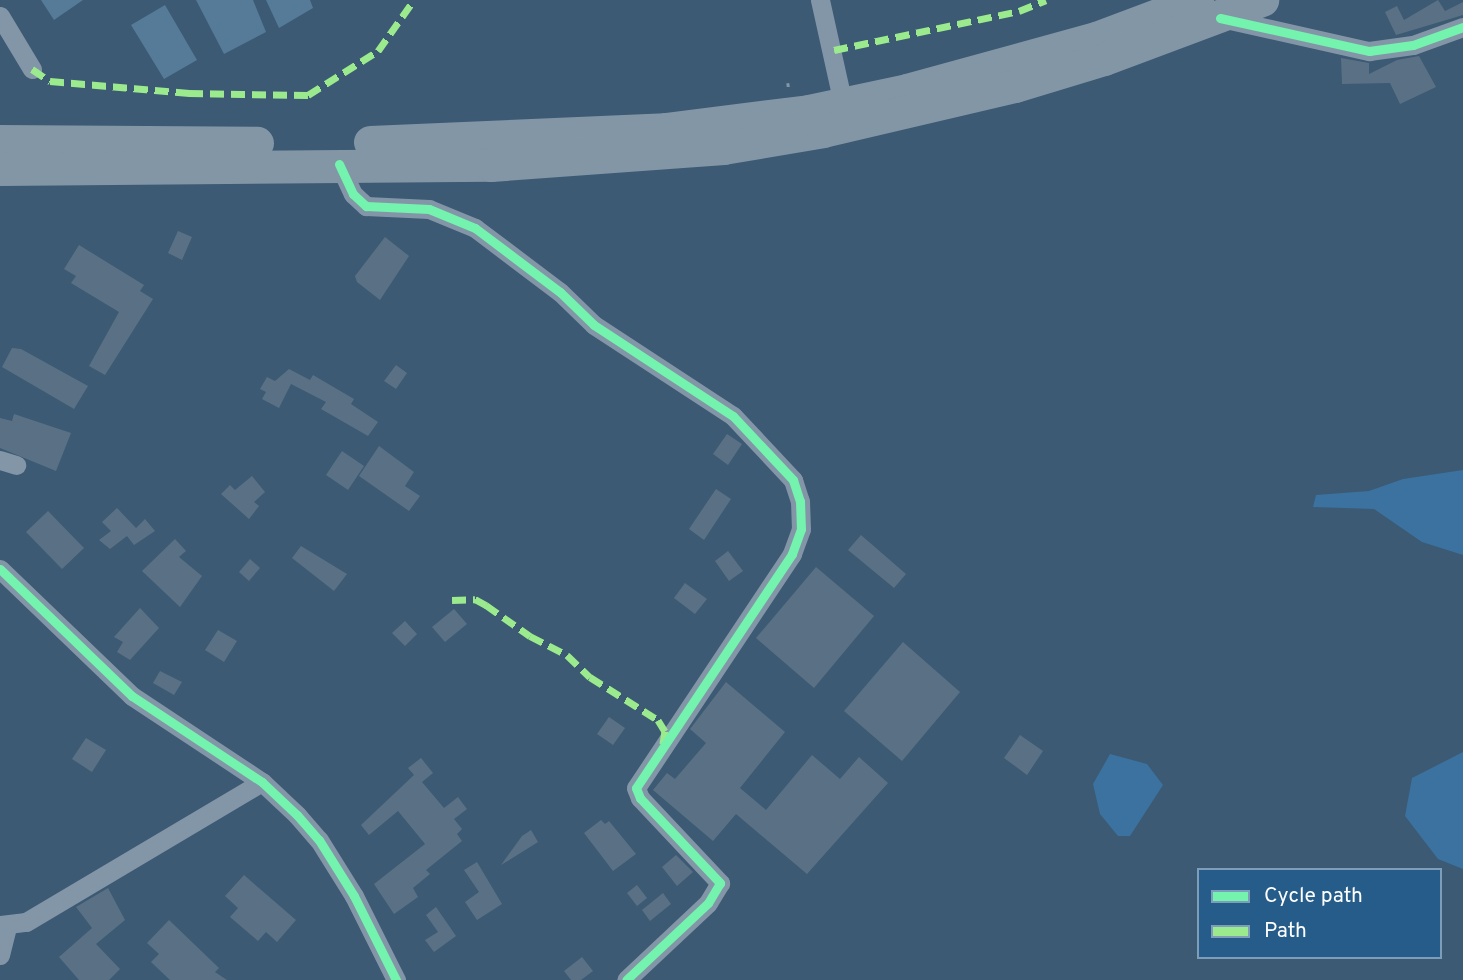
<!DOCTYPE html>
<style>
body{margin:0}
#map{position:relative;width:1463px;height:980px;overflow:hidden;background:#3c5a73;font-family:Overpass,sans-serif}
div>[style]{position:absolute}
.green>*{inset:0;background:#3b729f}
.water>*{inset:0;background:#567b99}
.building>*{inset:0;background:#5a7185}
.path>*{height:2.5px;margin-top:-1.25px;transform-origin:0;background:repeating-linear-gradient(90deg,#8396a7 0 3.5px,transparent 0 8.5px)}
.minor>*{height:19px;margin:-9.5px;padding:0 9.5px;transform-origin:9.5px;border-radius:9.5px;background:#8396a7}
.trunk>*{height:33px;margin:-16.5px;padding:0 16.5px;transform-origin:16.5px;border-radius:16.5px;background:#8296a6}
.quiet>*{height:7px;margin-top:-3.5px;transform-origin:0;background:repeating-linear-gradient(90deg,#9bea8d 0 14px,transparent 0 21px)}
.cycleway>*{height:9px;margin:-4.5px;padding:0 4.5px;transform-origin:4.5px;border-radius:4.5px;background:#73f3ae}
span{translate:-50% -50%;white-space:nowrap;text-align:center;line-height:1.15;-webkit-text-stroke:5px #265c89;paint-order:stroke}
.legend{position:absolute;left:1197px;top:868px;width:245px;height:91px;box-sizing:border-box;background:#265c89;border:2px solid #7d9db8;margin:0;padding:9px 12px;list-style:none;font-size:21px;color:#fff}
.legend li{display:flex;align-items:center;gap:14px;height:35px}
.legend b{width:35px;border:2px solid #7d9db8}
</style>
<div id="map">
<div class="green">
<div style="clip-path:polygon(1463px 470px,1463px 555px,1422px 542px,1374px 509px,1313px 507px,1316px 495px,1369px 491px,1403px 479px)"></div>
<div style="clip-path:polygon(1463px 752px,1463px 869px,1438px 859px,1405px 816px,1412px 778px)"></div>
<div style="clip-path:polygon(1110px 754px,1147px 764px,1163px 785px,1130px 836px,1118px 836px,1100px 814px,1093px 784px)"></div>
</div>
<div class="water">
<div style="clip-path:polygon(41px 0,83px 0,54px 20px)"></div>
<div style="clip-path:polygon(196px 0,253px 0,266px 32px,224px 54px)"></div>
<div style="clip-path:polygon(266px 0,310px 0,313px 8px,279px 28px)"></div>
<div style="clip-path:polygon(165px 5px,197px 60px,164px 79px,131px 25px)"></div>
</div>
<div class="building">
<div style="clip-path:polygon(1438px 0,1445px 11px,1463px 2px,1463px 15px,1396px 35px,1385px 12px,1397px 6px,1404px 20px)"></div>
<div style="clip-path:polygon(1419px 56px,1436px 87px,1400px 104px,1390px 83px,1342px 84px,1341px 58px,1369px 63px,1369px 74px,1397px 60px)"></div>
<div style="clip-path:polygon(178px 231px,192px 237px,182px 260px,168px 253px)"></div>
<div style="clip-path:polygon(385px 237px,409px 256px,380px 300px,357px 282px,355px 276px)"></div>
<div style="clip-path:polygon(79px 245px,144px 285px,140px 291px,153px 299px,105px 375px,89px 366px,119px 312px,71px 283px,76px 276px,64px 269px)"></div>
<div style="clip-path:polygon(12px 348px,21px 349px,88px 386px,74px 409px,2px 367px)"></div>
<div style="clip-path:polygon(396px 365px,407px 373px,396px 389px,384px 381px)"></div>
<div style="clip-path:polygon(289px 369px,310px 380px,313px 375px,354px 399px,351px 404px,378px 422px,368px 436px,321px 409px,326px 402px,291px 384px,279px 408px,262px 399px,266px 392px,260px 389px,267px 377px,275px 381px)"></div>
<div style="clip-path:polygon(14px 414px,71px 433px,56px 471px,0 448px,0 418px,12px 421px)"></div>
<div style="clip-path:polygon(727px 434px,742px 444px,728px 465px,713px 454px)"></div>
<div style="clip-path:polygon(379px 446px,414px 472px,405px 486px,420px 496px,409px 511px,359px 476px)"></div>
<div style="clip-path:polygon(342px 451px,364px 466px,348px 490px,326px 475px)"></div>
<div style="clip-path:polygon(252px 476px,265px 492px,254px 502px,259px 506px,249px 519px,221px 494px,230px 485px,235px 490px)"></div>
<div style="clip-path:polygon(716px 489px,731px 499px,704px 540px,689px 529px)"></div>
<div style="clip-path:polygon(117px 508px,136px 528px,145px 519px,155px 531px,134px 545px,127px 536px,110px 549px,99px 540px,111px 531px,102px 522px)"></div>
<div style="clip-path:polygon(48px 511px,84px 548px,62px 569px,26px 532px)"></div>
<div style="clip-path:polygon(861px 535px,906px 574px,894px 588px,848px 550px)"></div>
<div style="clip-path:polygon(175px 539px,186px 551px,179px 557px,202px 576px,180px 607px,142px 571px)"></div>
<div style="clip-path:polygon(301px 546px,347px 574px,334px 591px,292px 558px)"></div>
<div style="clip-path:polygon(728px 551px,743px 571px,729px 581px,715px 561px)"></div>
<div style="clip-path:polygon(250px 559px,260px 568px,249px 581px,239px 572px)"></div>
<div style="clip-path:polygon(816px 567px,874px 616px,814px 688px,756px 638px)"></div>
<div style="clip-path:polygon(685px 583px,707px 599px,695px 614px,674px 598px)"></div>
<div style="clip-path:polygon(140px 608px,159px 628px,130px 660px,117px 652px,123px 642px,114px 637px)"></div>
<div style="clip-path:polygon(454px 609px,467px 624px,445px 642px,432px 627px)"></div>
<div style="clip-path:polygon(405px 621px,417px 634px,405px 646px,392px 633px)"></div>
<div style="clip-path:polygon(218px 630px,237px 641px,224px 662px,205px 650px)"></div>
<div style="clip-path:polygon(903px 642px,960px 692px,902px 761px,844px 711px)"></div>
<div style="clip-path:polygon(160px 671px,182px 682px,174px 695px,153px 683px)"></div>
<div style="clip-path:polygon(726px 682px,785px 732px,740px 788px,766px 810px,812px 755px,840px 779px,859px 757px,888px 783px,807px 874px,736px 814px,713px 841px,653px 790px,667px 773px,675px 779px,706px 743px,690px 729px)"></div>
<div style="clip-path:polygon(609px 717px,625px 728px,613px 745px,597px 734px)"></div>
<div style="clip-path:polygon(1020px 735px,1043px 751px,1027px 775px,1004px 758px)"></div>
<div style="clip-path:polygon(86px 738px,106px 750px,92px 772px,72px 759px)"></div>
<div style="clip-path:polygon(421px 758px,433px 773px,422px 782px,444px 808px,458px 797px,467px 809px,454px 819px,462px 829px,457px 834px,462px 841px,426px 870px,430px 874px,413px 888px,418px 897px,394px 914px,374px 884px,425px 844px,398px 811px,369px 835px,361px 825px,414px 775px,408px 768px)"></div>
<div style="clip-path:polygon(601px 820px,605px 824px,609px 821px,636px 854px,613px 871px,584px 833px)"></div>
<div style="clip-path:polygon(531px 830px,538px 842px,501px 865px,522px 836px)"></div>
<div style="clip-path:polygon(676px 855px,693px 872px,677px 886px,662px 867px)"></div>
<div style="clip-path:polygon(477px 862px,502px 904px,477px 920px,465px 902px,479px 892px,464px 870px)"></div>
<div style="clip-path:polygon(244px 875px,296px 920px,277px 942px,266px 932px,258px 941px,230px 917px,238px 908px,225px 896px)"></div>
<div style="clip-path:polygon(637px 885px,647px 898px,637px 906px,627px 893px)"></div>
<div style="clip-path:polygon(108px 888px,125px 920px,96px 944px,120px 969px,109px 980px,79px 980px,59px 957px,92px 928px,76px 907px)"></div>
<div style="clip-path:polygon(663px 893px,671px 904px,650px 921px,642px 910px)"></div>
<div style="clip-path:polygon(436px 907px,456px 936px,434px 952px,425px 940px,438px 932px,426px 915px)"></div>
<div style="clip-path:polygon(169px 920px,219px 968px,215px 972px,227px 980px,170px 980px,151px 962px,159px 954px,147px 943px)"></div>
<div style="clip-path:polygon(582px 957px,593px 971px,581px 980px,571px 980px,564px 971px)"></div>
</div>
<div class="path">
<div style="left:788px;top:83px;width:7px;rotate:82deg"></div>
</div>
<div class="minor">
<div style="left:820px;top:0;width:107px;rotate:77.5deg"></div>
<div style="left:0;top:16px;width:62px;rotate:58.9deg"></div>
<div style="left:1221px;top:18px;width:152px;rotate:12.6deg"></div>
<div style="left:1369px;top:51px;width:44px;rotate:-7.8deg"></div>
<div style="left:1413px;top:45px;width:53px;rotate:-19.8deg"></div>
<div style="left:339px;top:164px;width:33px;rotate:65deg"></div>
<div style="left:353px;top:194px;width:18px;rotate:43deg"></div>
<div style="left:366px;top:206px;width:63px;rotate:2.7deg"></div>
<div style="left:429px;top:209px;width:50px;rotate:22.4deg"></div>
<div style="left:475px;top:228px;width:106px;rotate:37deg"></div>
<div style="left:560px;top:292px;width:47px;rotate:44.1deg"></div>
<div style="left:594px;top:325px;width:166px;rotate:33.2deg"></div>
<div style="left:733px;top:416px;width:88px;rotate:46.8deg"></div>
<div style="left:793px;top:480px;width:22px;rotate:72deg"></div>
<div style="left:800px;top:501px;width:28px;rotate:88deg"></div>
<div style="left:801px;top:529px;width:27px;rotate:110deg"></div>
<div style="left:792px;top:554px;width:281px;rotate:123.7deg"></div>
<div style="left:636px;top:788px;width:11px;rotate:68deg"></div>
<div style="left:640px;top:798px;width:117px;rotate:46.7deg"></div>
<div style="left:720px;top:883px;width:23px;rotate:121deg"></div>
<div style="left:708px;top:903px;width:112px;rotate:136.8deg"></div>
<div style="left:0;top:460px;width:17px;rotate:17deg"></div>
<div style="left:0;top:569px;width:183px;rotate:43.9deg"></div>
<div style="left:132px;top:696px;width:156px;rotate:33.5deg"></div>
<div style="left:262px;top:782px;width:48px;rotate:43.3deg"></div>
<div style="left:297px;top:815px;width:33px;rotate:49deg"></div>
<div style="left:319px;top:840px;width:66px;rotate:58deg"></div>
<div style="left:354px;top:896px;width:94px;rotate:63.4deg"></div>
<div style="left:0;top:925px;width:26px;rotate:-7deg"></div>
<div style="left:26px;top:922px;width:274px;rotate:-30.7deg"></div>
<div style="left:0;top:955px;width:30px;rotate:-76deg"></div>
</div>
<div class="trunk">
<div style="left:0;top:141px;width:257px;rotate:0.4deg"></div>
<div style="left:370px;top:142px;width:295px;rotate:-2.5deg"></div>
<div style="left:665px;top:129px;width:145px;rotate:-7.1deg"></div>
<div style="left:809px;top:111px;width:100px;rotate:-12.1deg"></div>
<div style="left:907px;top:90px;width:196px;rotate:-15.4deg"></div>
<div style="left:1096px;top:38px;width:108px;rotate:-20.6deg"></div>
<div style="left:0;top:169px;width:491px;rotate:-0.5deg"></div>
<div style="left:491px;top:165px;width:233px;rotate:-4.2deg"></div>
<div style="left:723px;top:148px;width:101px;rotate:-9.6deg"></div>
<div style="left:823px;top:131px;width:197px;rotate:-13.2deg"></div>
<div style="left:1015px;top:86px;width:93px;rotate:-16.9deg"></div>
<div style="left:1104px;top:59px;width:169px;rotate:-20.5deg"></div>
</div>
<div class="quiet">
<div style="left:834px;top:50px;width:189px;rotate:-11.9deg"></div>
<div style="left:1019px;top:11px;width:29px;rotate:-22deg"></div>
<div style="left:32px;top:69px;width:22px;rotate:34deg"></div>
<div style="left:50px;top:81px;width:140px;rotate:4.9deg"></div>
<div style="left:189px;top:93px;width:119px;rotate:1deg"></div>
<div style="left:308px;top:95px;width:83px;rotate:-32.2deg"></div>
<div style="left:378px;top:51px;width:62px;rotate:-54.8deg"></div>
<div style="left:452px;top:600px;width:23px;rotate:-2deg"></div>
<div style="left:475px;top:599px;width:13px;rotate:29deg"></div>
<div style="left:486px;top:605px;width:54px;rotate:35.2deg"></div>
<div style="left:530px;top:636px;width:42px;rotate:27.2deg"></div>
<div style="left:567px;top:655px;width:32px;rotate:44deg"></div>
<div style="left:590px;top:677px;width:80px;rotate:32.3deg"></div>
<div style="left:658px;top:720px;width:13px;rotate:58deg"></div>
<div style="left:665px;top:731px;width:13px;rotate:99deg"></div>
</div>
<div class="cycleway">
<div style="left:1220px;top:18px;width:153px;rotate:12.5deg"></div>
<div style="left:1369px;top:51px;width:44px;rotate:-7.8deg"></div>
<div style="left:1413px;top:45px;width:53px;rotate:-19.8deg"></div>
<div style="left:339px;top:164px;width:33px;rotate:65deg"></div>
<div style="left:353px;top:194px;width:18px;rotate:43deg"></div>
<div style="left:366px;top:206px;width:63px;rotate:2.7deg"></div>
<div style="left:429px;top:209px;width:50px;rotate:22.4deg"></div>
<div style="left:475px;top:228px;width:106px;rotate:37deg"></div>
<div style="left:560px;top:292px;width:47px;rotate:44.1deg"></div>
<div style="left:594px;top:325px;width:166px;rotate:33.2deg"></div>
<div style="left:733px;top:416px;width:88px;rotate:46.8deg"></div>
<div style="left:793px;top:480px;width:22px;rotate:72deg"></div>
<div style="left:800px;top:501px;width:28px;rotate:88deg"></div>
<div style="left:801px;top:529px;width:27px;rotate:110deg"></div>
<div style="left:792px;top:554px;width:281px;rotate:123.7deg"></div>
<div style="left:636px;top:788px;width:11px;rotate:68deg"></div>
<div style="left:640px;top:798px;width:117px;rotate:46.7deg"></div>
<div style="left:720px;top:883px;width:23px;rotate:121deg"></div>
<div style="left:708px;top:903px;width:112px;rotate:136.8deg"></div>
<div style="left:0;top:569px;width:183px;rotate:43.9deg"></div>
<div style="left:132px;top:696px;width:156px;rotate:33.5deg"></div>
<div style="left:262px;top:782px;width:48px;rotate:43.3deg"></div>
<div style="left:297px;top:815px;width:33px;rotate:49deg"></div>
<div style="left:319px;top:840px;width:66px;rotate:58deg"></div>
<div style="left:354px;top:896px;width:94px;rotate:63.4deg"></div>
</div>
<ul class="legend">
<li><b style="height:9px;background:#73f3ae"></b>Cycle path</li>
<li><b style="height:9px;background:#9bea8d"></b>Path</li>
</ul>
</div>
